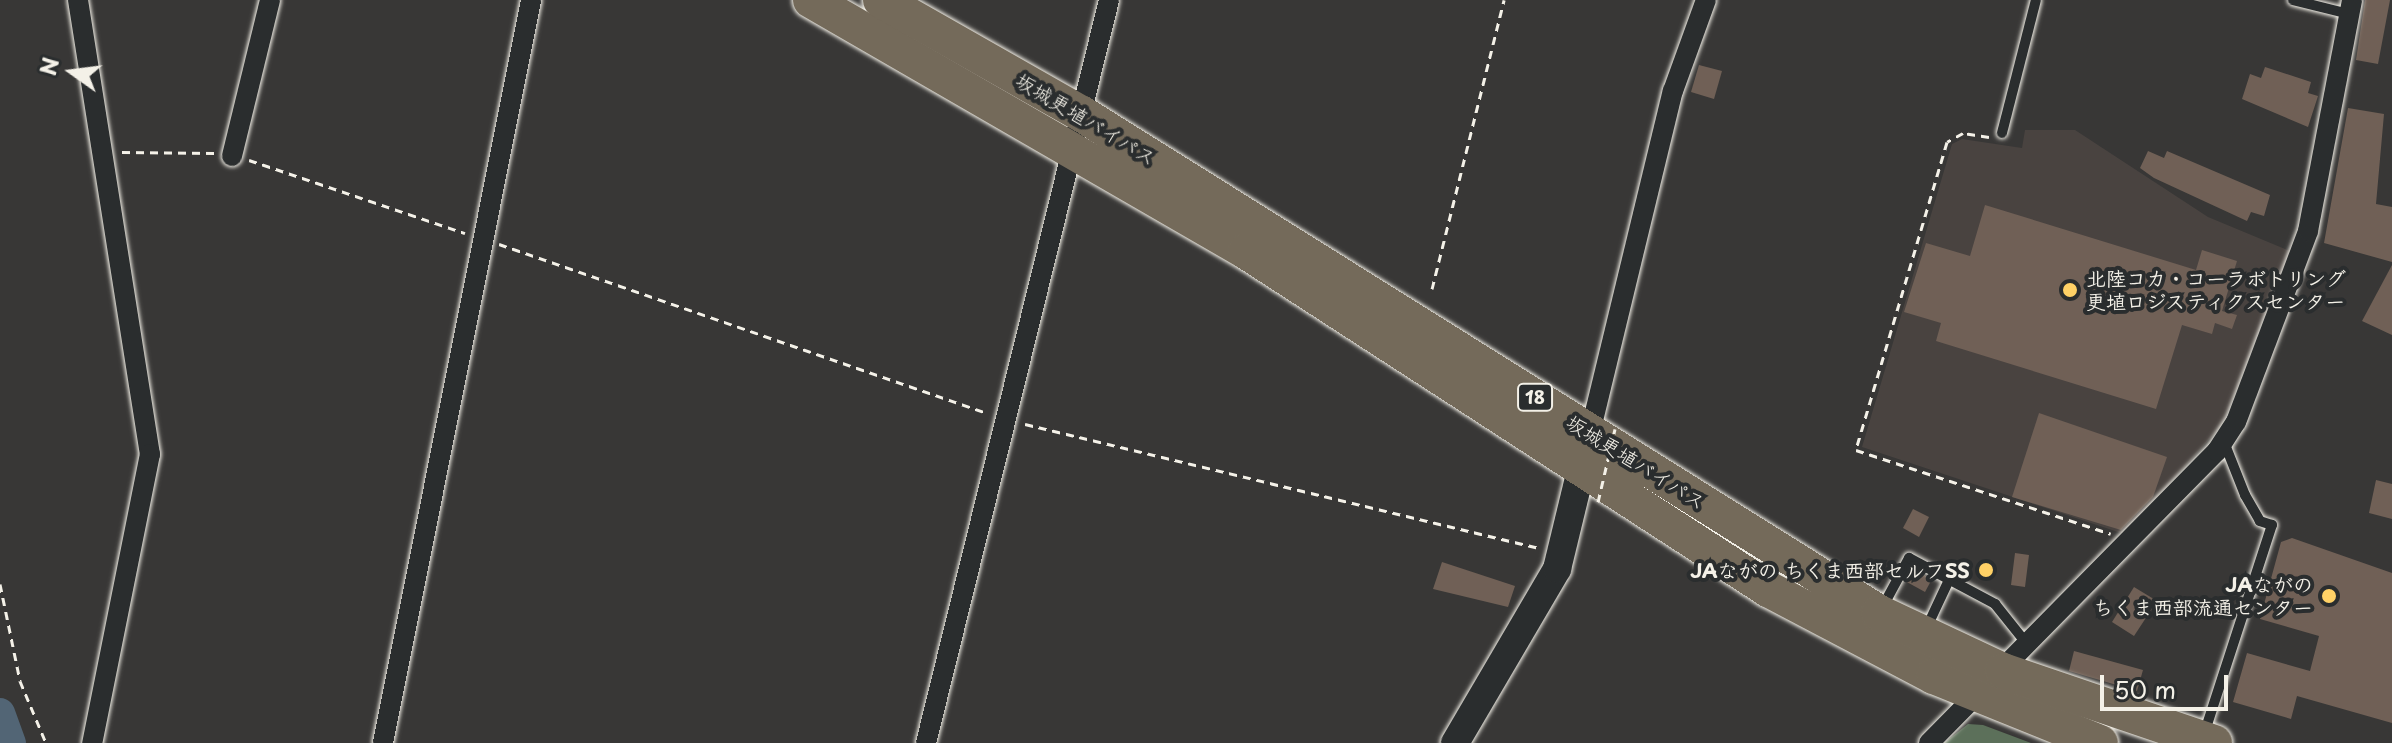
<!DOCTYPE html>
<meta charset="utf-8">
<style>
body{margin:0}
#map{position:relative;width:2392px;height:743px;overflow:hidden;background:#383736;font-family:"Playpen Sans","Klee One",sans-serif}
div>[style]{position:absolute}
.built>*{inset:0;background:#494340}
.green>*{inset:0;background:#5c705a}
.river>*{height:30px;margin:-15px;padding:0 15px;transform-origin:15px;border-radius:15px;background:#526575}
.building>*{inset:0;background:#706056}
.path>*{height:3px;margin-top:-1.5px;transform-origin:0;background:repeating-linear-gradient(90deg,#f4f1e8 0 8px,transparent 0 14px)}
.roads{filter:drop-shadow(0 0 2px #f4f1e8) drop-shadow(0 0 2px #f4f1e8)}
.lane>*{height:10px;margin:-5px;padding:0 5px;transform-origin:5px;border-radius:5px;background:#2a2d2e}
.street>*{height:20px;margin:-10px;padding:0 10px;transform-origin:10px;border-radius:10px;background:#2a2d2e}
.secondary>*{height:28px;margin:-14px;padding:0 14px;transform-origin:14px;border-radius:14px;background:#2a2d2e}
.highway>*{height:36px;margin:-18px;padding:0 18px;transform-origin:18px;border-radius:18px;background:#746a5a}
.path-bridge>*{height:3px;margin-top:-1.5px;transform-origin:0;background:repeating-linear-gradient(90deg,#f4f1e8 0 8px,transparent 0 14px)}
.dots>*{width:22px;height:22px;translate:-50% -50%;box-sizing:border-box;border:4px solid #2a2d2e;border-radius:50%}
span{translate:-50% -50%;white-space:nowrap;text-align:center;line-height:1.15;-webkit-text-stroke:8px #2a2d2e;paint-order:stroke}
.shield-label span{padding:2px 6px;background:#2a2d2e;border:2px solid;border-radius:6px;-webkit-text-stroke-width:0}
.shield-label{font-size:18px;color:#f4f1e8;font-weight:700}
.street-label{font-size:20px;color:#f4f1e8}
.poi-label{font-size:20px;color:#f4f1e8;font-weight:700}
.left{translate:0 -50%;text-align:left}
.right{translate:-100% -50%;text-align:right}
.north{position:absolute;left:32px;top:32px;width:80px;height:80px;-webkit-text-stroke:6px #2a2d2e;paint-order:stroke;rotate:284deg;font-size:22px;font-weight:700;line-height:32px;text-align:center;color:#f4f1e8}
.north::after{content:'';display:block;margin:auto;width:28px;height:36px;background:#f4f1e8;clip-path:polygon(50% 0,100% 100%,50% 72%,0 100%)}
.scale{position:absolute;left:2100px;top:675px;width:128px;height:36px;box-sizing:border-box;border:4px solid #f4f1e8;border-top:0;padding-left:10px;font-size:24px;line-height:28px;white-space:nowrap;color:#f4f1e8;-webkit-text-stroke:6px #2a2d2e;paint-order:stroke}
</style>
<div id="map">
<div class="built">
<div style="clip-path:polygon(2025px 130px,2075px 130px,2208px 217px,2290px 251px,2223px 424px,2124px 534px,1862px 447px,1952px 144px,1962px 139px,2022px 148px)"></div>
</div>
<div class="green">
<div style="clip-path:polygon(1968px 724px,1983px 725px,2031px 743px,1944px 743px)"></div>
</div>
<div class="river">
<div style="left:0;top:713px;width:32px;rotate:70deg"></div>
</div>
<div class="building">
<div style="clip-path:polygon(2365px 0,2390px 0,2378px 64px,2356px 60px)"></div>
<div style="clip-path:polygon(1699px 65px,1722px 71px,1714px 99px,1691px 92px)"></div>
<div style="clip-path:polygon(2265px 67px,2311px 82px,2308px 93px,2318px 96px,2308px 127px,2242px 99px,2250px 74px,2261px 78px)"></div>
<div style="clip-path:polygon(2348px 108px,2384px 114px,2376px 204px,2392px 207px,2392px 262px,2324px 243px)"></div>
<div style="clip-path:polygon(2148px 151px,2164px 158px,2167px 151px,2270px 195px,2264px 216px,2251px 212px,2247px 221px,2154px 178px,2140px 168px)"></div>
<div style="clip-path:polygon(1985px 205px,2196px 270px,2202px 250px,2237px 261px,2222px 311px,2237px 315px,2232px 329px,2215px 323px,2212px 334px,2182px 325px,2156px 409px,1936px 341px,1941px 323px,1904px 312px,1926px 243px,1970px 256px)"></div>
<div style="clip-path:polygon(2392px 265px,2392px 335px,2362px 321px)"></div>
<div style="clip-path:polygon(2039px 413px,2167px 457px,2153px 497px,2121px 530px,2012px 497px)"></div>
<div style="clip-path:polygon(2376px 480px,2392px 484px,2392px 519px,2369px 513px)"></div>
<div style="clip-path:polygon(1913px 509px,1929px 517px,1919px 537px,1903px 528px)"></div>
<div style="clip-path:polygon(2292px 538px,2392px 573px,2392px 723px,2297px 696px,2291px 719px,2233px 702px,2247px 653px,2310px 671px,2319px 636px,2260px 619px,2281px 542px)"></div>
<div style="clip-path:polygon(2015px 553px,2029px 555px,2025px 587px,2011px 585px)"></div>
<div style="clip-path:polygon(1442px 562px,1515px 586px,1508px 607px,1433px 589px)"></div>
<div style="clip-path:polygon(1912px 569px,1932px 579px,1925px 592px,1905px 581px)"></div>
<div style="clip-path:polygon(2134px 587px,2157px 601px,2134px 636px,2112px 622px)"></div>
<div style="clip-path:polygon(2074px 651px,2143px 670px,2137px 691px,2069px 671px)"></div>
</div>
<div class="path">
<div style="left:1989px;top:137px;width:26px;rotate:-171deg"></div>
<div style="left:1963px;top:133px;width:18px;rotate:151deg"></div>
<div style="left:1947px;top:142px;width:321px;rotate:106.5deg"></div>
<div style="left:1856px;top:450px;width:268px;rotate:18.2deg"></div>
<div style="left:122px;top:152px;width:92px;rotate:0.6deg"></div>
<div style="left:249px;top:160px;width:228px;rotate:18.7deg"></div>
<div style="left:499px;top:244px;width:516px;rotate:19.1deg"></div>
<div style="left:1432px;top:289px;width:298px;rotate:-76deg"></div>
<div style="left:1025px;top:424px;width:529px;rotate:13.56deg"></div>
<div style="left:0;top:584px;width:99px;rotate:78.3deg"></div>
<div style="left:20px;top:681px;width:67px;rotate:67.2deg"></div>
</div>
<div class="roads">
<div class="lane">
<div style="left:2293px;top:0;width:58px;rotate:14deg"></div>
<div style="left:2002px;top:133px;width:137px;rotate:-75.7deg"></div>
<div style="left:1882px;top:608px;width:57px;rotate:-61.6deg"></div>
<div style="left:1909px;top:558px;width:98px;rotate:28.1deg"></div>
<div style="left:1995px;top:604px;width:51px;rotate:51.3deg"></div>
<div style="left:1926px;top:629px;width:54px;rotate:-64.9deg"></div>
<div style="left:2204px;top:734px;width:220px;rotate:-72deg"></div>
<div style="left:2272px;top:525px;width:13px;rotate:-162deg"></div>
<div style="left:2260px;top:521px;width:30px;rotate:-120deg"></div>
<div style="left:2245px;top:495px;width:57px;rotate:-111.6deg"></div>
</div>
<div class="street">
<div style="left:78px;top:0;width:460px;rotate:81deg"></div>
<div style="left:150px;top:454px;width:295px;rotate:101.3deg"></div>
<div style="left:232px;top:156px;width:161px;rotate:-76.3deg"></div>
<div style="left:1590px;top:433px;width:352px;rotate:-76.4deg"></div>
<div style="left:1673px;top:91px;width:97px;rotate:-70.1deg"></div>
<div style="left:383px;top:743px;width:758px;rotate:-78.73deg"></div>
<div style="left:926px;top:743px;width:765px;rotate:-76.16deg"></div>
<div style="left:1929px;top:743px;width:410px;rotate:-45.4deg"></div>
<div style="left:2217px;top:451px;width:35px;rotate:-57deg"></div>
<div style="left:2236px;top:422px;width:204px;rotate:-69.3deg"></div>
<div style="left:2308px;top:231px;width:235px;rotate:-79.2deg"></div>
</div>
<div class="secondary">
<div style="left:1455px;top:743px;width:202px;rotate:-59.6deg"></div>
<div style="left:1557px;top:569px;width:123px;rotate:-76.4deg"></div>
</div>
<div class="highway">
<div style="left:811px;top:0;width:502px;rotate:29.99deg"></div>
<div style="left:1246px;top:251px;width:622px;rotate:32.92deg"></div>
<div style="left:1768px;top:589px;width:187px;rotate:27.7deg"></div>
<div style="left:1934px;top:676px;width:179px;rotate:22deg"></div>
<div style="left:881px;top:0;width:231px;rotate:29.6deg"></div>
<div style="left:1082px;top:114px;width:940px;rotate:32.05deg"></div>
<div style="left:1879px;top:613px;width:137px;rotate:25.1deg"></div>
<div style="left:2003px;top:671px;width:223px;rotate:18.8deg"></div>
</div>
</div>
<div class="path-bridge">
<div style="left:1598px;top:502px;width:75px;rotate:-76.9deg"></div>
</div>
<div class="dots">
<div style="left:2070px;top:290px;background:#ffd166"></div>
<div style="left:1986px;top:570px;background:#ffd166"></div>
<div style="left:2329px;top:596px;background:#ffd166"></div>
</div>
<div class="shield-label">
<span style="left:1535px;top:397px">18</span>
</div>
<div class="street-label">
<span style="left:1086px;top:119px;rotate:31deg">坂城更埴バイパス</span>
<span style="left:1636px;top:462px;rotate:32deg">坂城更埴バイパス</span>
</div>
<div class="poi-label">
<span class="left" style="left:2086px;top:290px">北陸コカ・コーラボトリング<br>更埴ロジスティクスセンター</span>
<span class="right" style="left:1970px;top:570px">JAながの ちくま西部セルフSS</span>
<span class="right" style="left:2313px;top:596px">JAながの<br>ちくま西部流通センター</span>
</div>
<div class="north">N</div>
<div class="scale">50 m</div>
</div>
